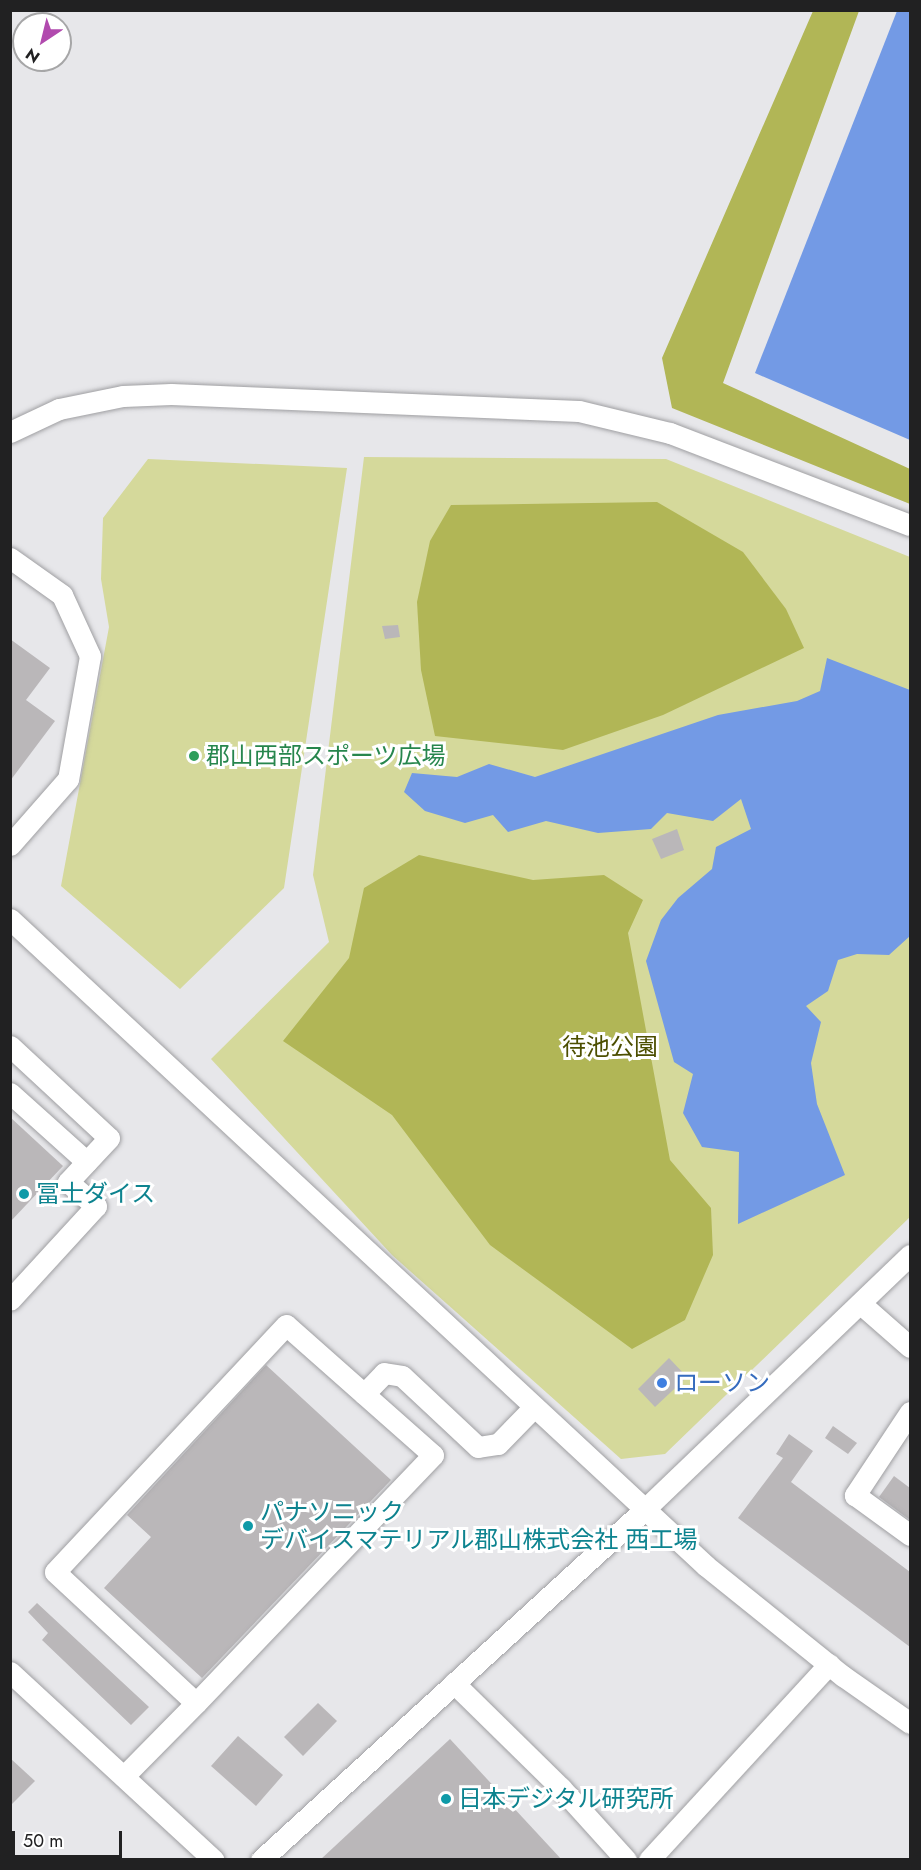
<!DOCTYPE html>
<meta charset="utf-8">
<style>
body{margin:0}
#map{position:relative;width:921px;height:1870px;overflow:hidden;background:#e7e7ea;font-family:Jost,"Noto Sans JP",sans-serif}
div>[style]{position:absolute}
.green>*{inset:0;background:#d5d99b}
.forest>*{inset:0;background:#b1b656}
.water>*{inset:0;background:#739ae5}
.building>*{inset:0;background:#bab7b9}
.roads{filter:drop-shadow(0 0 2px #9f9fa2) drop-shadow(0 0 2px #9f9fa2)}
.minor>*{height:21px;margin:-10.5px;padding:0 10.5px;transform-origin:10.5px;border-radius:10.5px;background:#fff}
.dots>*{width:16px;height:16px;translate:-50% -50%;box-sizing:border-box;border:3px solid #fff;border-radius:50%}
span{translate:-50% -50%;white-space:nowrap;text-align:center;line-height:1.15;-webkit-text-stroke:6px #fff;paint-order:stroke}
.leisure-label{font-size:24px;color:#27864d}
.left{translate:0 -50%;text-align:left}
.park-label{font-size:24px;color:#4c4e00}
.culture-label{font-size:24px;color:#0d838f}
.shop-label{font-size:24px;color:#366cbe}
.frame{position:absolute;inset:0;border:12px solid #212122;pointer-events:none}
.north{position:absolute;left:12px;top:12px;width:60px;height:60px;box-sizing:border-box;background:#fff;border:2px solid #a6a6a7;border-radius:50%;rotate:215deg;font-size:16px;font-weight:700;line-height:24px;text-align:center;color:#212122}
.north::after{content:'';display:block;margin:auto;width:21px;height:27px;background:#b14aae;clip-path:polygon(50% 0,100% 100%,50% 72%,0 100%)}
.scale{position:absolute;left:12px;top:1831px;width:110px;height:27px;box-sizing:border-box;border:3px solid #212122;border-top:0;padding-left:8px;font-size:18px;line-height:21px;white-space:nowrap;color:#212122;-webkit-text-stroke:4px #fff;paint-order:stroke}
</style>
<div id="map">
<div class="green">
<div style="clip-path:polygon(364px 457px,666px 459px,910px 557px,910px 1217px,665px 1454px,621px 1459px,392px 1255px,211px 1059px,329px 942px,313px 875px)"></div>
<div style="clip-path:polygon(148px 459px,347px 468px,284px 888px,180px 989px,61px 886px,109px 627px,101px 579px,103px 518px)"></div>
</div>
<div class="forest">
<div style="clip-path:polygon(813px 11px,859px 11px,723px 383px,910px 469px,910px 504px,672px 408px,662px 358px)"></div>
<div style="clip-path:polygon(657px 502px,743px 552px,786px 609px,804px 648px,663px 715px,563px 750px,435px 736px,421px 670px,417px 602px,430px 541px,451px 505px)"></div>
<div style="clip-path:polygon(419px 855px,533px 880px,604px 875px,643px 900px,628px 933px,670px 1160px,711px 1208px,713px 1255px,685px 1320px,632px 1349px,490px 1245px,392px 1115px,283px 1041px,349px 958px,364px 888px)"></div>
</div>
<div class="water">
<div style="clip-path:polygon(897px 11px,910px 11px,910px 440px,755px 373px)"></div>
<div style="clip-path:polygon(827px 658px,910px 690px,910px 936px,889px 955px,857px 954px,838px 960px,828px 991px,806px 1006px,821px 1022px,811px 1063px,817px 1104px,845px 1175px,738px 1224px,739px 1152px,702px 1147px,683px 1113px,693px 1074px,674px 1062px,646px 961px,661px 920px,678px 898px,712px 869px,716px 847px,751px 829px,741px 799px,713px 821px,667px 813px,651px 829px,598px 833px,546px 821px,508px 832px,493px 815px,465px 823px,425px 811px,404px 792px,412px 773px,457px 777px,489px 764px,535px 777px,718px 715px,797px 701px,820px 691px)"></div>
</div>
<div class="building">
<div style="clip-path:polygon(398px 625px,400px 637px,385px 639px,382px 626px)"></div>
<div style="clip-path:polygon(10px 639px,50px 668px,26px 700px,55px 721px,10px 781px)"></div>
<div style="clip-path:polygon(677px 829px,684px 850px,661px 859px,652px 839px)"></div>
<div style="clip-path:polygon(10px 1117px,63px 1166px,10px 1222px)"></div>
<div style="clip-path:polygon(669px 1358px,687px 1377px,655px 1407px,638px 1389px)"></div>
<div style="clip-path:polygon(266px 1365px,391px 1480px,202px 1678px,104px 1588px,151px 1537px,127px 1515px)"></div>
<div style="clip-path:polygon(833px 1426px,857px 1443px,848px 1454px,825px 1438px)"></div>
<div style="clip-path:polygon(789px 1434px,813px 1451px,791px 1482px,910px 1572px,910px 1647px,738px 1518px,783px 1458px,776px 1454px)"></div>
<div style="clip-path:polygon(894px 1476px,910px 1488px,910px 1520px,879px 1497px)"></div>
<div style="clip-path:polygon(37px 1603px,149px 1707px,131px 1725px,42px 1640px,48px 1633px,28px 1612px)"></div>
<div style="clip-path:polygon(318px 1703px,337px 1721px,303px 1756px,284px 1737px)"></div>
<div style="clip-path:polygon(238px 1736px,283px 1775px,256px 1806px,211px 1766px)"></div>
<div style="clip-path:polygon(450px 1739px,562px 1860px,320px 1860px)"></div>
<div style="clip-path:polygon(10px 1758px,35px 1781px,10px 1806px)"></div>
</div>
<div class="roads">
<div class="minor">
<div style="left:10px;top:432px;width:54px;rotate:-25.1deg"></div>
<div style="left:59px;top:409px;width:65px;rotate:-11.5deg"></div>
<div style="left:123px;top:396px;width:48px;rotate:-2.4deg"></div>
<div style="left:171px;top:394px;width:408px;rotate:2.4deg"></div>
<div style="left:579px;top:411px;width:94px;rotate:13.6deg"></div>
<div style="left:670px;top:433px;width:257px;rotate:21deg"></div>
<div style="left:10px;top:558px;width:64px;rotate:35.4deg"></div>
<div style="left:62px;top:595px;width:67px;rotate:65.3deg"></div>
<div style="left:90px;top:656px;width:125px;rotate:100.1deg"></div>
<div style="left:68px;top:779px;width:88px;rotate:131.3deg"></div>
<div style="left:10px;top:919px;width:950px;rotate:42.91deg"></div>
<div style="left:706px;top:1566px;width:176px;rotate:38.8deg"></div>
<div style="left:843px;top:1676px;width:82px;rotate:35deg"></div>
<div style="left:10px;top:1046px;width:135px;rotate:42.9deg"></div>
<div style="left:109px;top:1138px;width:60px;rotate:133deg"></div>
<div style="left:68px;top:1182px;width:37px;rotate:41deg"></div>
<div style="left:96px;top:1206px;width:127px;rotate:132.5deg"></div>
<div style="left:10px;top:1093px;width:103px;rotate:41.9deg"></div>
<div style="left:861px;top:1304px;width:65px;rotate:41.3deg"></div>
<div style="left:364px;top:1394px;width:29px;rotate:-46deg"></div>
<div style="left:384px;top:1373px;width:18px;rotate:9deg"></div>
<div style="left:402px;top:1376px;width:104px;rotate:43.1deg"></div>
<div style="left:478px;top:1447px;width:20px;rotate:-9deg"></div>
<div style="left:498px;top:1444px;width:52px;rotate:-45.8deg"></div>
<div style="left:910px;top:1412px;width:100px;rotate:123.5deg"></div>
<div style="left:855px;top:1495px;width:68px;rotate:36deg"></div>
<div style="left:10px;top:1672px;width:277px;rotate:42.7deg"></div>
<div style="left:454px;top:1683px;width:150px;rotate:44.5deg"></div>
<div style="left:561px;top:1788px;width:97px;rotate:47.9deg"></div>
<div style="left:124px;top:1776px;width:103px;rotate:-45.4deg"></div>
<div style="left:196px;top:1703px;width:343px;rotate:-46.3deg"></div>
<div style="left:433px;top:1455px;width:196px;rotate:-138.5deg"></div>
<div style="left:286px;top:1325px;width:338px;rotate:133.1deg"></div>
<div style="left:55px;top:1572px;width:192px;rotate:42.9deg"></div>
<div style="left:261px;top:1860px;width:520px;rotate:-42.43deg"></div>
<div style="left:645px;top:1509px;width:367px;rotate:-43.8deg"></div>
<div style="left:649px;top:1860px;width:266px;rotate:-47.4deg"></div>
</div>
</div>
<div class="dots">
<div style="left:194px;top:756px;background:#2e9e5b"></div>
<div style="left:24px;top:1194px;background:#0f9aa8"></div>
<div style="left:662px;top:1383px;background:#3f7fe0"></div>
<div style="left:248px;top:1526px;background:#0f9aa8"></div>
<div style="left:446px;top:1799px;background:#0f9aa8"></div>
</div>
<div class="leisure-label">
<span class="left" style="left:206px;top:756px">郡山西部スポーツ広場</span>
</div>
<div class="park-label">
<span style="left:610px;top:1047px">待池公園</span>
</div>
<div class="culture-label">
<span class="left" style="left:36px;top:1194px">冨士ダイス</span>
<span class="left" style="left:260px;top:1526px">パナソニック<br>デバイスマテリアル郡山株式会社 西工場</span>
<span class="left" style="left:458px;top:1799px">日本デジタル研究所</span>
</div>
<div class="shop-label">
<span class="left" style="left:674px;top:1383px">ローソン</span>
</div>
<div class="frame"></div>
<div class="north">N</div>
<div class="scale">50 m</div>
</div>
